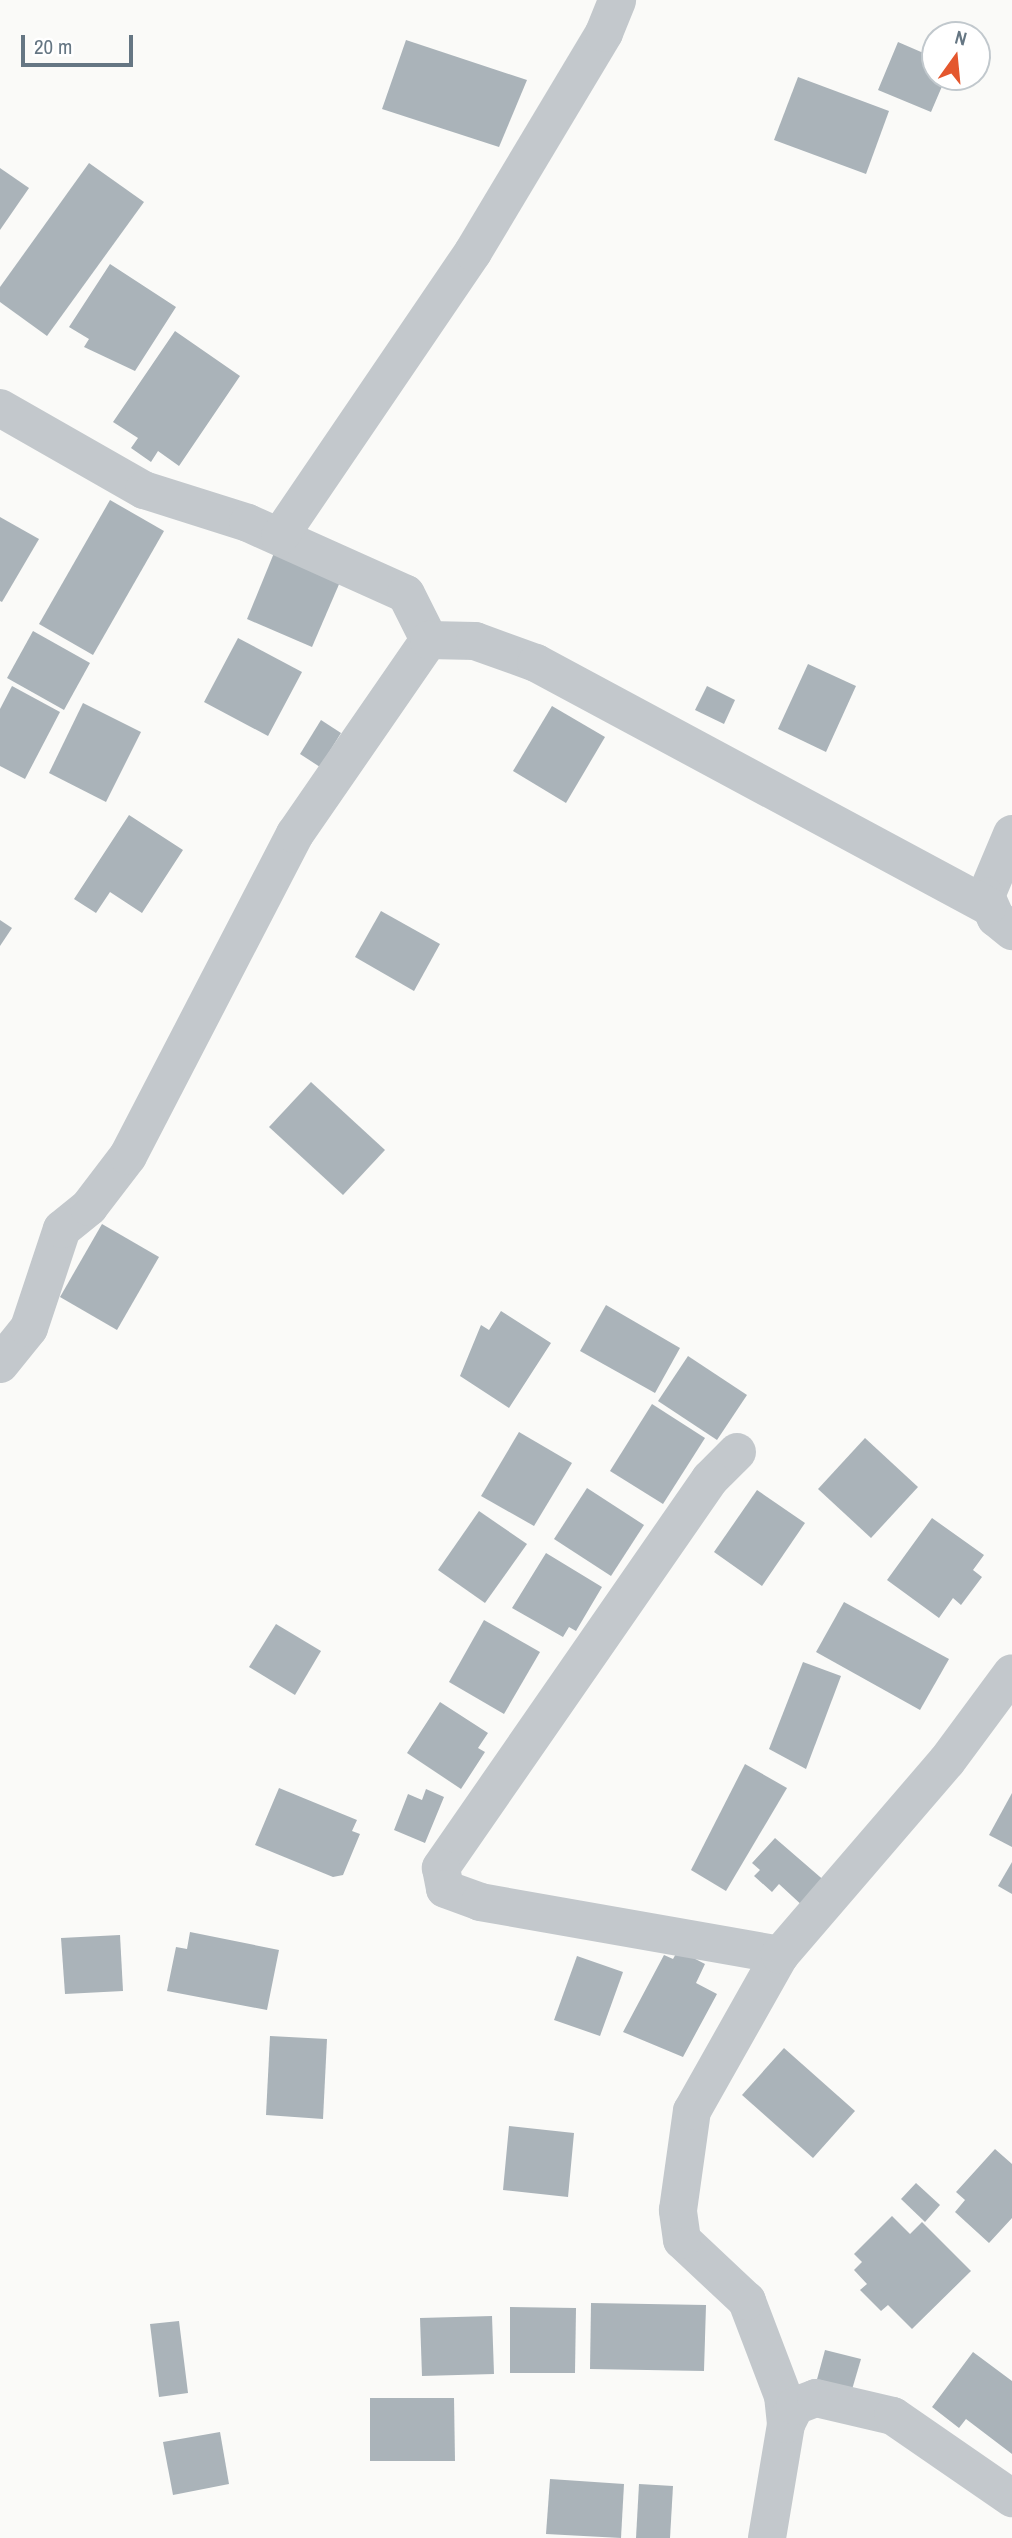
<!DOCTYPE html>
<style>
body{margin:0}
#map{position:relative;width:1012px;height:2538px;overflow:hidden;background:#fafaf8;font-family:"Archivo Narrow",sans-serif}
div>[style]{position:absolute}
.building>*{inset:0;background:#aab3b9}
.minor>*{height:38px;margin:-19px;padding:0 19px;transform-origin:19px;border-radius:19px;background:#c3c8cc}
span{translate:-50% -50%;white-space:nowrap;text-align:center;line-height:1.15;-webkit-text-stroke:7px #fff;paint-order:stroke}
.north{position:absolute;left:921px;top:21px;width:70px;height:70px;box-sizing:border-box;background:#fff;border:2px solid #c1c8cd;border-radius:50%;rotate:15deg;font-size:19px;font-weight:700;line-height:28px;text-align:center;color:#657683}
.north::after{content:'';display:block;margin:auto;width:24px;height:32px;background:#e4572e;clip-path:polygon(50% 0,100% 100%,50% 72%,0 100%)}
.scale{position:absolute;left:21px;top:35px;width:112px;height:32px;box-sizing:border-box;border:4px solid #657683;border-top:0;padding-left:9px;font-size:21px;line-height:24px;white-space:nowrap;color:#657683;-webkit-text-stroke:5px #fff;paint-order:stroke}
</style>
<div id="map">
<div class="building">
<div style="clip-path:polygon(406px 40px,527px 80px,499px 147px,382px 109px)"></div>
<div style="clip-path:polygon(898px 42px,935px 58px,935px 77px,946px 77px,931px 112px,878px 90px)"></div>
<div style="clip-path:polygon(798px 77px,889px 111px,866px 174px,774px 140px)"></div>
<div style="clip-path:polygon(89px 163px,144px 202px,47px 336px,0 302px,0 287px)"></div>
<div style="clip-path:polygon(0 168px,29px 188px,0 230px)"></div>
<div style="clip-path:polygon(110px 264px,176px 307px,135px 371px,84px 347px,89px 339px,69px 327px)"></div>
<div style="clip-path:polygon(175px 331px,240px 376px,179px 466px,158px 451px,151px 462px,131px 448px,138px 438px,113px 422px)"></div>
<div style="clip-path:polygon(110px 500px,164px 531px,93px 655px,39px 624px)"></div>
<div style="clip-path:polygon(0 517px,39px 539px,2px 602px,0 601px)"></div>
<div style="clip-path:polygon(274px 553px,340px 582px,312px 647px,247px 619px)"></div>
<div style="clip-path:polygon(33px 631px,90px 663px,64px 710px,7px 678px)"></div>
<div style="clip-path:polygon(238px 638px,302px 672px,268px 736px,204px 702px)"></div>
<div style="clip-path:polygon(808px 664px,856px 686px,826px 752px,778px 729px)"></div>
<div style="clip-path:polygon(12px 686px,60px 712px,25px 779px,0 766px,0 709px)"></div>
<div style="clip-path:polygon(707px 686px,735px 700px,724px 724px,695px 710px)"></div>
<div style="clip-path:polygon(83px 703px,141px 732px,106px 802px,49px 773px)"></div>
<div style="clip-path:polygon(552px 706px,605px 737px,566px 803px,513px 771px)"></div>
<div style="clip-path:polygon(321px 720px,341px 733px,320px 767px,300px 754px)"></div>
<div style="clip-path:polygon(129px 815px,183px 850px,142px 913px,110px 892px,96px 913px,74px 899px)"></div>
<div style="clip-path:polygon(381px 911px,440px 944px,414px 991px,355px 957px)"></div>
<div style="clip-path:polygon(0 920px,12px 928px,0 946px)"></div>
<div style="clip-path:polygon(311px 1082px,385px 1150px,343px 1195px,269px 1127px)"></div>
<div style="clip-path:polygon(102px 1224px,159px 1257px,117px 1330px,60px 1297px)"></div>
<div style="clip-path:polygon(606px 1305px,680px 1348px,655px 1393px,580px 1351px)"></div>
<div style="clip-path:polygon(501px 1311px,551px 1343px,509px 1408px,460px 1376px,481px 1325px,489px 1330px)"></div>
<div style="clip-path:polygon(688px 1356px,747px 1395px,717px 1440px,658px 1401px)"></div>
<div style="clip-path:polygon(652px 1404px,705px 1438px,663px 1504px,610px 1471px)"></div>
<div style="clip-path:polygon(519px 1432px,572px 1463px,534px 1526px,481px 1496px)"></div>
<div style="clip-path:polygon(865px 1438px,918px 1487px,871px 1538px,818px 1489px)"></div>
<div style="clip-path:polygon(587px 1488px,644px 1525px,611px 1576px,554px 1539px)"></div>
<div style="clip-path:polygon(757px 1490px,805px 1523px,762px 1586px,714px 1552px)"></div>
<div style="clip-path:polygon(479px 1511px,527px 1544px,485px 1603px,438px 1570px)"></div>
<div style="clip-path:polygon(932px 1518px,984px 1555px,973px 1570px,982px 1577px,961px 1605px,953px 1598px,939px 1618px,887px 1580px)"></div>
<div style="clip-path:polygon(546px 1553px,602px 1587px,576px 1631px,569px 1627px,563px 1637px,512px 1608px)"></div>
<div style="clip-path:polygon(844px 1602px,949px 1659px,920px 1710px,816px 1652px)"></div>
<div style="clip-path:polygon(484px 1620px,540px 1652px,504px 1714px,449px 1682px)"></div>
<div style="clip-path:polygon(276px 1624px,321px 1651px,295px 1695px,249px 1667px)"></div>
<div style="clip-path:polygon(803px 1662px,841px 1676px,806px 1769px,769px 1749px)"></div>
<div style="clip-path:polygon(440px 1702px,488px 1733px,478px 1748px,485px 1752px,461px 1789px,407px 1753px)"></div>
<div style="clip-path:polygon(745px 1764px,787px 1788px,726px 1891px,691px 1870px)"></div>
<div style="clip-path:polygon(279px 1788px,357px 1820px,352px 1831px,360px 1834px,343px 1875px,333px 1877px,255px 1845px)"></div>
<div style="clip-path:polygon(426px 1789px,444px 1797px,425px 1843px,394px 1830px,408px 1794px,422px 1800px)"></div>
<div style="clip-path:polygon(1012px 1793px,1012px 1847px,989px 1835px)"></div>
<div style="clip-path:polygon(775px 1838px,827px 1883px,805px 1908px,779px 1884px,772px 1892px,754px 1876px,760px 1870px,752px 1863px)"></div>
<div style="clip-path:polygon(1012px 1862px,1012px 1894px,998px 1886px)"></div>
<div style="clip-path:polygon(190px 1932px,279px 1950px,267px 2010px,167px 1991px,176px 1947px,187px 1949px)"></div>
<div style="clip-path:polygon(120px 1935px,123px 1991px,65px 1994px,61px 1938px)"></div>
<div style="clip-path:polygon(678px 1950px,705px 1964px,696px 1983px,717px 1994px,683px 2057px,623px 2032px,664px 1955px,673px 1959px)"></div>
<div style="clip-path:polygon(577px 1956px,623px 1972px,600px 2036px,554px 2020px)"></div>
<div style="clip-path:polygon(270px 2036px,327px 2039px,323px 2119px,266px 2115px)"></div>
<div style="clip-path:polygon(784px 2048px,855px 2111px,813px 2158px,742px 2095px)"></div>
<div style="clip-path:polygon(509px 2126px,574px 2133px,568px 2197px,503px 2190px)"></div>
<div style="clip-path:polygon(995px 2149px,1012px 2164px,1012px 2218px,989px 2243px,955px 2212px,965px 2200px,956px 2192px)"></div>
<div style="clip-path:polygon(916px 2183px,940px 2205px,925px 2222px,901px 2199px)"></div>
<div style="clip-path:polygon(892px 2216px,910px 2234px,922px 2222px,971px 2271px,912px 2329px,888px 2305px,881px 2311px,860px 2290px,867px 2284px,854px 2270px,862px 2262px,854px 2254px)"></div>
<div style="clip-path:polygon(591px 2303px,706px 2305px,704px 2371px,590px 2369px)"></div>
<div style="clip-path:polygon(510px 2307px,576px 2308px,575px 2373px,510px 2373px)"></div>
<div style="clip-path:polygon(492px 2316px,494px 2374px,422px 2376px,420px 2318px)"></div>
<div style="clip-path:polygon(179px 2321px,188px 2393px,159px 2397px,150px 2324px)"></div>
<div style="clip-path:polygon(825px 2350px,861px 2359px,851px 2393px,816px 2383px)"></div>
<div style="clip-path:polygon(973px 2352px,1012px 2381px,1012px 2454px,966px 2419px,959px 2428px,932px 2407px)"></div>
<div style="clip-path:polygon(370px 2398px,454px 2398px,455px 2461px,370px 2461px)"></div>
<div style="clip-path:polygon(220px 2432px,229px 2484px,173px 2495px,163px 2442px)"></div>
<div style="clip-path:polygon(550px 2479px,624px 2484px,621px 2538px,546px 2534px)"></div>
<div style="clip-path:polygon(639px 2484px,673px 2486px,670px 2538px,636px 2538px)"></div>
</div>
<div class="minor">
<div style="left:0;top:408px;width:166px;rotate:29.7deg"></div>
<div style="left:144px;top:490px;width:109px;rotate:17.6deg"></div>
<div style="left:248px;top:523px;width:173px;rotate:24.2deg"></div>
<div style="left:406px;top:594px;width:51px;rotate:63.4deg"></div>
<div style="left:280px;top:536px;width:343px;rotate:-55.8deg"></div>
<div style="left:473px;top:252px;width:255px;rotate:-59.1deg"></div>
<div style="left:604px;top:33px;width:35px;rotate:-68deg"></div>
<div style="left:1012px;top:834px;width:67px;rotate:112.8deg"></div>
<div style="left:986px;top:896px;width:24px;rotate:66deg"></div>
<div style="left:996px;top:918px;width:21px;rotate:39deg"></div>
<div style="left:0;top:1364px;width:46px;rotate:-51.1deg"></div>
<div style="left:29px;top:1328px;width:104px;rotate:-71.6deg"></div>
<div style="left:62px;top:1229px;width:35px;rotate:-39deg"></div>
<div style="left:89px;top:1207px;width:64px;rotate:-52.6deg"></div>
<div style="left:128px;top:1156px;width:363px;rotate:-62.6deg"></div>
<div style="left:295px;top:834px;width:236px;rotate:-55.4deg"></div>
<div style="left:429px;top:640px;width:46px;rotate:1.2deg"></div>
<div style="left:475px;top:641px;width:65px;rotate:19.8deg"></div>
<div style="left:536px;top:663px;width:513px;rotate:28.26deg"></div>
<div style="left:737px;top:1452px;width:38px;rotate:135deg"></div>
<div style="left:710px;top:1479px;width:473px;rotate:124.7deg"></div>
<div style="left:441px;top:1868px;width:21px;rotate:79deg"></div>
<div style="left:445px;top:1889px;width:37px;rotate:20deg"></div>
<div style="left:480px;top:1902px;width:305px;rotate:10deg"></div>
<div style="left:786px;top:2424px;width:28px;rotate:-96deg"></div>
<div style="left:783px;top:2396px;width:102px;rotate:-110.8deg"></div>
<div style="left:747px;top:2301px;width:89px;rotate:-136.8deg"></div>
<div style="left:682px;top:2240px;width:30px;rotate:-98deg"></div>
<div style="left:678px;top:2210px;width:100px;rotate:-82deg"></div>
<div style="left:692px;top:2111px;width:179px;rotate:-60.6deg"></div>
<div style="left:780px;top:1955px;width:256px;rotate:-49.3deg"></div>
<div style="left:947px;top:1761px;width:109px;rotate:-53.5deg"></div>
<div style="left:767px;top:2538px;width:116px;rotate:-80.5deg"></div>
<div style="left:786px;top:2424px;width:20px;rotate:-63deg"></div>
<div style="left:795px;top:2406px;width:22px;rotate:-21deg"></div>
<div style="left:816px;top:2398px;width:79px;rotate:13.2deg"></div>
<div style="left:893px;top:2416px;width:145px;rotate:34.6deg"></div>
</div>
<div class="north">N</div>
<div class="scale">20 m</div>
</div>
